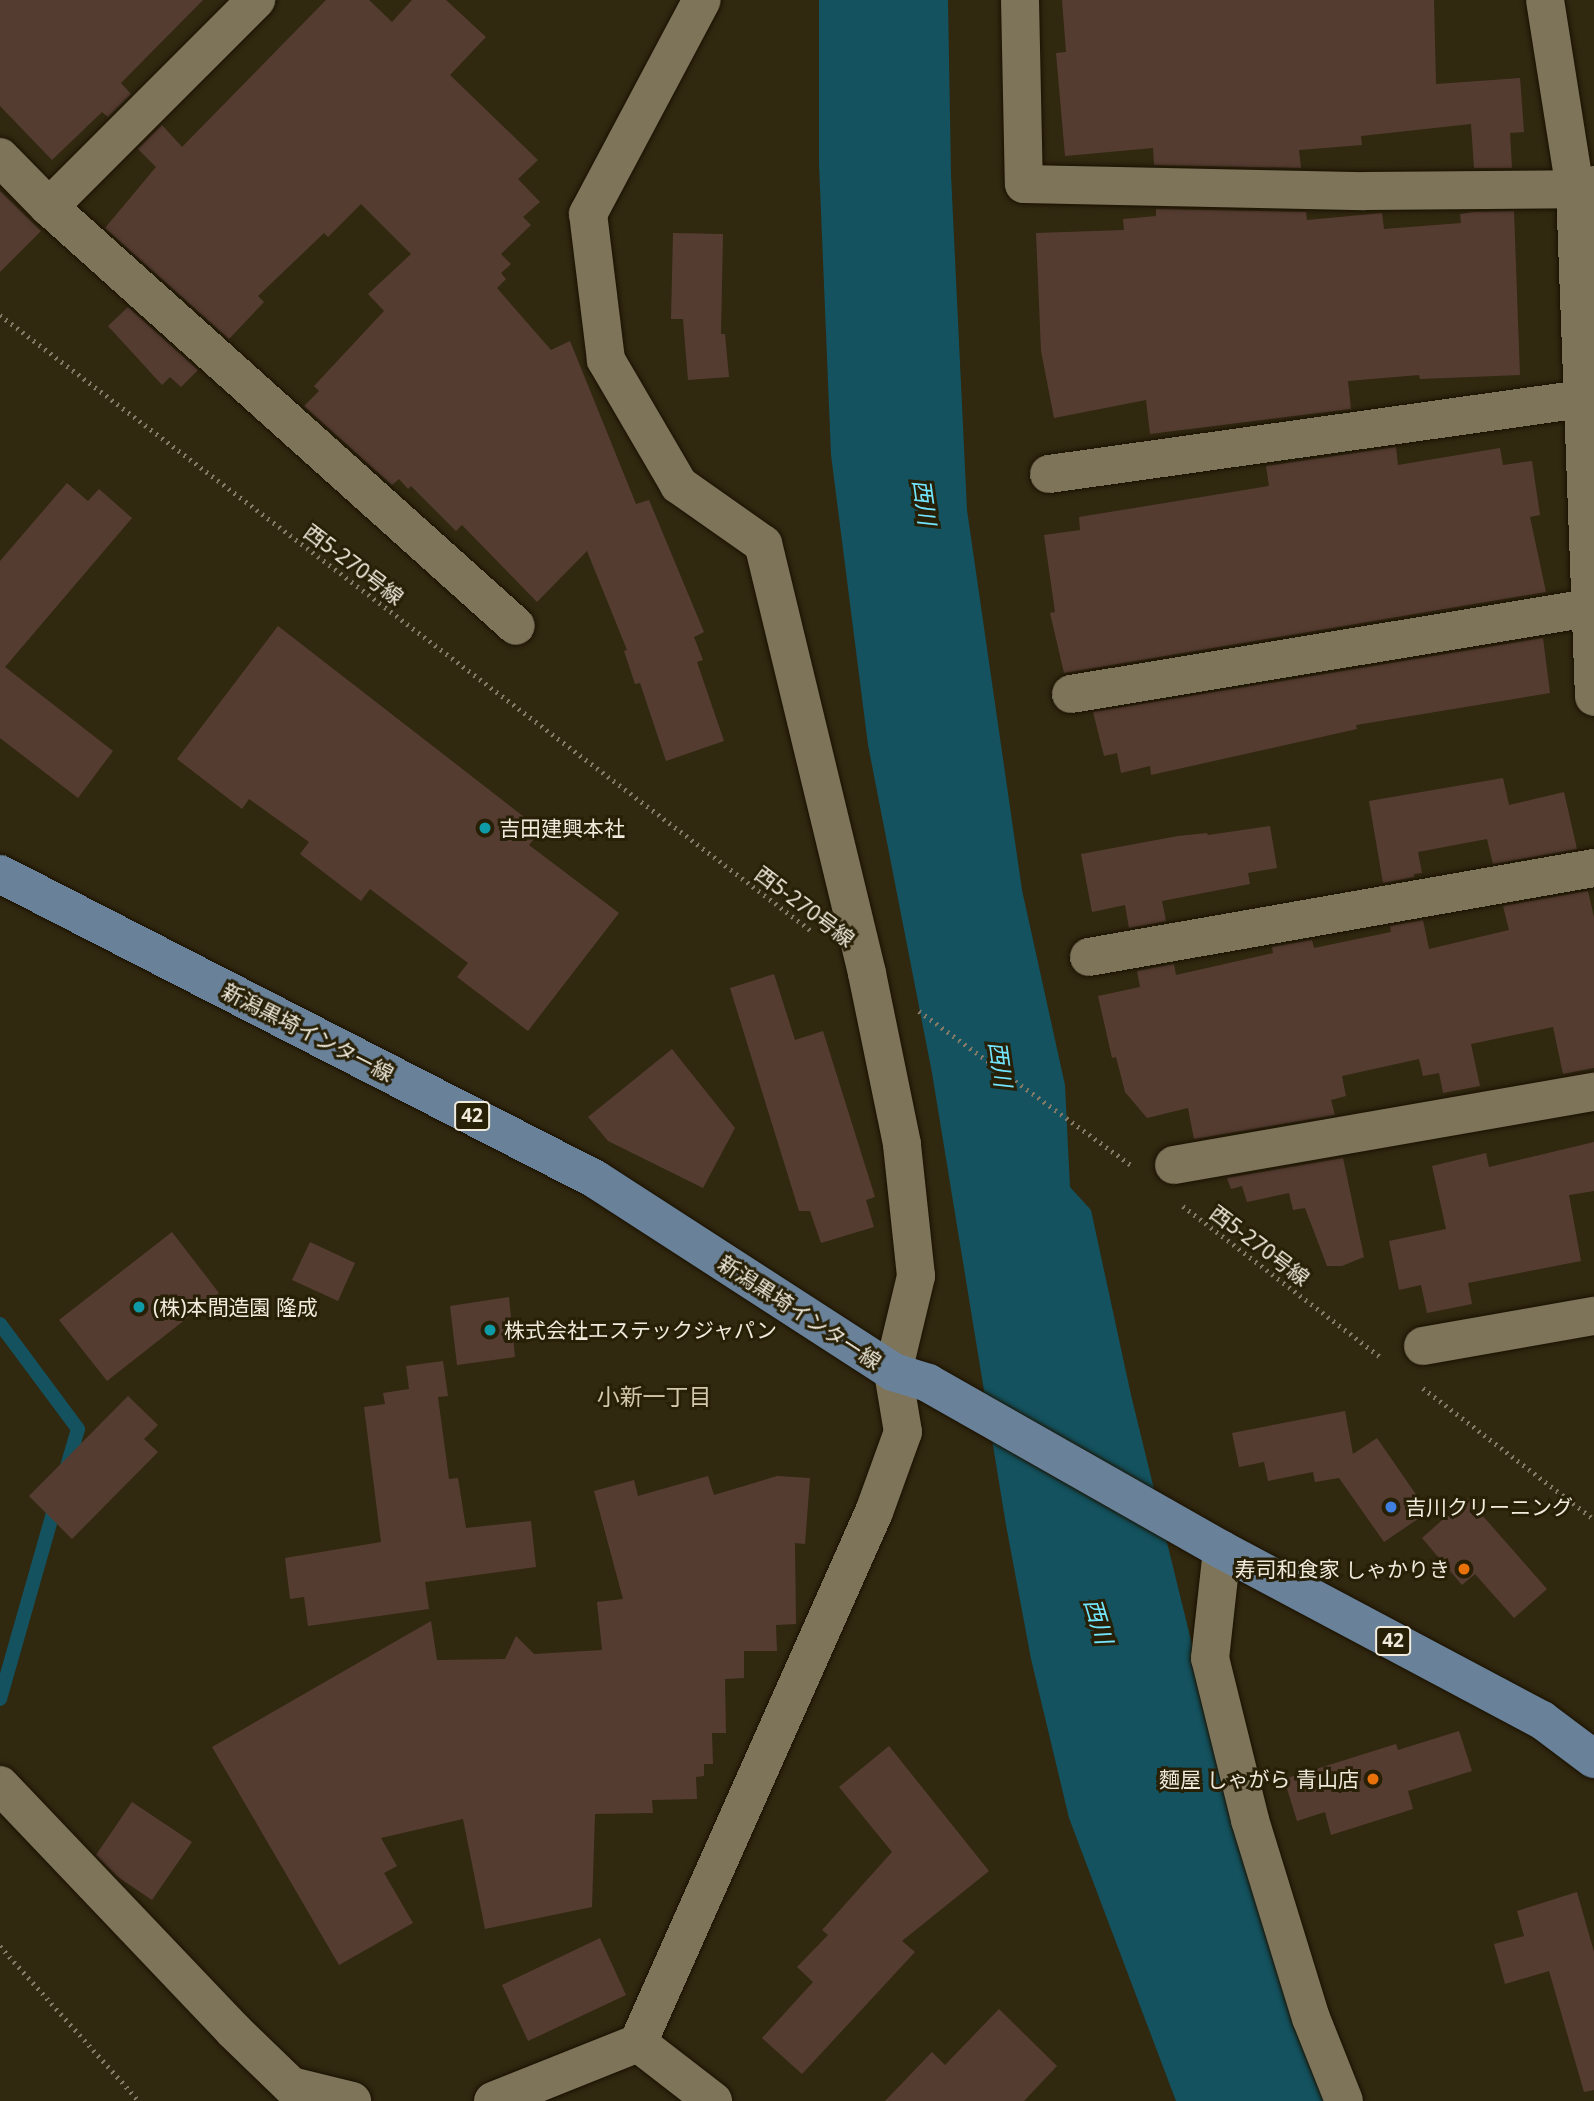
<!DOCTYPE html>
<meta charset="utf-8">
<style>
body{margin:0}
#map{position:relative;width:1594px;height:2101px;overflow:hidden;background:#312810;font-family:"Noto Sans","Noto Sans JP",sans-serif}
div>[style]{position:absolute}
.water>*{inset:0;background:#13525e}
.stream>*{height:14px;margin:-7px;padding:0 7px;transform-origin:7px;border-radius:7px;background:#13525e}
.building>*{inset:0;background:#553c31}
.path>*{height:4.5px;margin-top:-2.25px;transform-origin:0;background:repeating-linear-gradient(90deg,#827a67 0 2px,transparent 0 7px)}
.roads{filter:drop-shadow(0 0 2px #191100) drop-shadow(0 0 2px #191100)}
.street>*{height:38px;margin:-19px;padding:0 19px;transform-origin:19px;border-radius:19px;background:#7e745a}
.primary>*{height:38px;margin:-19px;padding:0 19px;transform-origin:19px;border-radius:19px;background:#69829a}
.dots>*{width:19px;height:19px;translate:-50% -50%;box-sizing:border-box;border:4px solid #271f06;border-radius:50%}
span{translate:-50% -50%;white-space:nowrap;text-align:center;line-height:1.15;-webkit-text-stroke:6px #271f06;paint-order:stroke}
.shield-label span{padding:2px 5px;background:#271f06;border:2px solid;border-radius:5px;-webkit-text-stroke-width:0}
.shield-label{font-size:19px;color:#f0eadc;font-weight:700}
.street-label{font-size:21px;color:#f0eadc}
.poi-label{font-size:21px;color:#f0eadc}
.left{translate:0 -50%;text-align:left}
.right{translate:-100% -50%;text-align:right}
.water-label{font-size:23px;color:#73e6ff;font-style:italic}
.neighbourhood-label{font-size:23px;color:#d3c8ab}
</style>
<div id="map">
<div class="water">
<div style="clip-path:polygon(819px 0,948px 0,951px 174px,967px 510px,1022px 890px,1065px 1085px,1070px 1187px,1091px 1210px,1131px 1395px,1219px 1755px,1336px 2101px,1176px 2101px,1069px 1818px,1031px 1659px,1006px 1525px,932px 1073px,868px 745px,831px 455px,819px 164px)"></div>
</div>
<div class="stream">
<div style="left:0;top:1324px;width:131px;rotate:53.4deg"></div>
<div style="left:78px;top:1429px;width:43px;rotate:106.3deg"></div>
<div style="left:0;top:1699px;width:204px;rotate:-74.1deg"></div>
</div>
<div class="building">
<div style="clip-path:polygon(0 0,203px 0,121px 83px,131px 94px,108px 117px,102px 112px,52px 160px,0 106px)"></div>
<div style="clip-path:polygon(326px 0,369px 0,392px 22px,412px 0,446px 0,486px 37px,450px 75px,538px 160px,518px 179px,540px 202px,523px 217px,531px 225px,501px 254px,511px 264px,501px 273px,506px 279px,497px 288px,551px 350px,570px 341px,636px 504px,649px 500px,704px 632px,694px 637px,703px 660px,697px 662px,724px 741px,666px 761px,640px 683px,635px 684px,624px 651px,627px 650px,587px 551px,537px 602px,462px 525px,456px 531px,411px 486px,408px 489px,399px 479px,392px 485px,304px 406px,319px 391px,314px 386px,384px 311px,368px 294px,411px 254px,361px 204px,328px 237px,324px 233px,258px 296px,264px 302px,229px 339px,105px 228px,156px 167px,138px 149px,162px 125px,182px 147px)"></div>
<div style="clip-path:polygon(1062px 0,1434px 0,1436px 84px,1520px 78px,1524px 132px,1510px 133px,1512px 168px,1474px 168px,1471px 124px,1361px 136px,1362px 145px,1299px 150px,1301px 168px,1154px 165px,1153px 148px,1065px 156px,1056px 53px,1066px 52px)"></div>
<div style="clip-path:polygon(0 191px,41px 231px,0 272px)"></div>
<div style="clip-path:polygon(1156px 209px,1306px 212px,1307px 220px,1382px 213px,1384px 229px,1461px 223px,1460px 214px,1473px 212px,1514px 211px,1520px 375px,1420px 379px,1419px 375px,1348px 381px,1351px 409px,1150px 434px,1146px 400px,1054px 418px,1041px 351px,1036px 233px,1124px 230px,1123px 219px,1156px 216px)"></div>
<div style="clip-path:polygon(673px 233px,723px 234px,721px 334px,725px 334px,729px 377px,688px 380px,683px 319px,671px 319px)"></div>
<div style="clip-path:polygon(128px 307px,198px 370px,181px 387px,170px 377px,162px 385px,108px 326px)"></div>
<div style="clip-path:polygon(1396px 447px,1398px 465px,1500px 448px,1503px 465px,1532px 461px,1540px 515px,1530px 517px,1546px 592px,1064px 673px,1050px 613px,1055px 612px,1044px 535px,1080px 530px,1079px 517px,1269px 486px,1266px 466px)"></div>
<div style="clip-path:polygon(67px 483px,88px 501px,99px 489px,132px 518px,5px 667px,113px 751px,78px 798px,0 738px,0 561px)"></div>
<div style="clip-path:polygon(278px 626px,541px 830px,529px 845px,619px 913px,528px 1031px,457px 977px,468px 963px,370px 889px,361px 901px,300px 854px,309px 842px,249px 799px,242px 809px,177px 759px)"></div>
<div style="clip-path:polygon(1543px 638px,1550px 693px,1356px 725px,1357px 729px,1151px 775px,1150px 766px,1121px 773px,1117px 753px,1104px 756px,1093px 712px)"></div>
<div style="clip-path:polygon(1503px 778px,1509px 805px,1564px 792px,1577px 849px,1493px 864px,1487px 839px,1418px 852px,1422px 873px,1414px 874px,1414px 877px,1383px 883px,1369px 801px)"></div>
<div style="clip-path:polygon(1270px 826px,1277px 868px,1248px 873px,1250px 884px,1162px 901px,1166px 921px,1129px 928px,1125px 905px,1092px 912px,1081px 854px,1178px 836px,1207px 833px,1208px 835px)"></div>
<div style="clip-path:polygon(1588px 891px,1594px 917px,1594px 1068px,1563px 1074px,1553px 1027px,1471px 1044px,1480px 1086px,1443px 1093px,1439px 1073px,1423px 1076px,1419px 1059px,1342px 1076px,1346px 1096px,1331px 1100px,1335px 1115px,1194px 1139px,1188px 1108px,1147px 1118px,1125px 1092px,1116px 1057px,1112px 1058px,1098px 996px,1140px 987px,1137px 971px,1174px 964px,1176px 975px,1273px 953px,1272px 947px,1312px 940px,1314px 948px,1391px 932px,1390px 926px,1423px 920px,1429px 949px,1509px 930px,1503px 906px)"></div>
<div style="clip-path:polygon(774px 974px,795px 1040px,823px 1031px,875px 1197px,866px 1200px,874px 1227px,821px 1243px,810px 1211px,799px 1211px,730px 988px)"></div>
<div style="clip-path:polygon(672px 1049px,735px 1128px,703px 1188px,608px 1141px,588px 1117px)"></div>
<div style="clip-path:polygon(1594px 1142px,1594px 1191px,1569px 1195px,1581px 1261px,1468px 1283px,1472px 1304px,1427px 1313px,1421px 1285px,1399px 1290px,1389px 1241px,1446px 1229px,1432px 1166px,1486px 1153px,1489px 1167px)"></div>
<div style="clip-path:polygon(1343px 1158px,1364px 1257px,1342px 1266px,1327px 1266px,1305px 1208px,1293px 1210px,1289px 1193px,1247px 1202px,1242px 1186px,1231px 1189px,1227px 1178px)"></div>
<div style="clip-path:polygon(172px 1232px,219px 1293px,107px 1381px,59px 1320px)"></div>
<div style="clip-path:polygon(310px 1242px,355px 1263px,338px 1301px,292px 1280px)"></div>
<div style="clip-path:polygon(509px 1297px,515px 1357px,457px 1365px,450px 1306px)"></div>
<div style="clip-path:polygon(443px 1361px,448px 1396px,438px 1397px,449px 1479px,458px 1478px,466px 1528px,531px 1521px,536px 1567px,425px 1582px,429px 1609px,308px 1626px,304px 1597px,290px 1599px,285px 1558px,381px 1542px,364px 1407px,385px 1404px,383px 1393px,409px 1389px,406px 1366px)"></div>
<div style="clip-path:polygon(128px 1396px,158px 1425px,144px 1439px,158px 1452px,72px 1539px,29px 1496px)"></div>
<div style="clip-path:polygon(1345px 1411px,1353px 1454px,1377px 1438px,1428px 1512px,1384px 1542px,1339px 1478px,1315px 1482px,1313px 1472px,1268px 1481px,1264px 1462px,1239px 1467px,1232px 1433px)"></div>
<div style="clip-path:polygon(708px 1476px,714px 1495px,777px 1476px,810px 1478px,805px 1544px,795px 1543px,796px 1624px,776px 1625px,777px 1651px,744px 1651px,744px 1678px,725px 1679px,726px 1733px,712px 1733px,713px 1764px,704px 1764px,704px 1776px,696px 1777px,697px 1799px,652px 1800px,653px 1813px,595px 1814px,592px 1907px,485px 1929px,463px 1819px,381px 1838px,397px 1866px,384px 1873px,413px 1923px,339px 1965px,212px 1747px,431px 1621px,437px 1660px,505px 1659px,516px 1636px,534px 1654px,602px 1650px,597px 1602px,623px 1599px,594px 1491px,634px 1480px,638px 1496px)"></div>
<div style="clip-path:polygon(1467px 1498px,1547px 1589px,1514px 1618px,1475px 1574px,1462px 1585px,1422px 1538px)"></div>
<div style="clip-path:polygon(1459px 1731px,1472px 1771px,1408px 1791px,1413px 1809px,1331px 1835px,1325px 1812px,1297px 1821px,1284px 1779px,1396px 1744px,1398px 1750px)"></div>
<div style="clip-path:polygon(889px 1746px,989px 1871px,902px 1941px,915px 1952px,802px 2074px,762px 2038px,813px 1982px,797px 1967px,828px 1935px,822px 1930px,892px 1852px,839px 1787px)"></div>
<div style="clip-path:polygon(132px 1802px,192px 1842px,152px 1900px,118px 1877px,96px 1855px)"></div>
<div style="clip-path:polygon(1577px 1892px,1594px 1952px,1594px 2090px,1584px 2092px,1549px 1971px,1505px 1984px,1494px 1944px,1524px 1936px,1517px 1911px)"></div>
<div style="clip-path:polygon(600px 1938px,626px 1995px,528px 2041px,502px 1985px)"></div>
<div style="clip-path:polygon(999px 2009px,1057px 2066px,1024px 2101px,885px 2101px,932px 2052px,945px 2065px)"></div>
</div>
<div class="path">
<div style="left:0;top:315px;width:1021px;rotate:37.2deg"></div>
<div style="left:919px;top:1011px;width:263px;rotate:36deg"></div>
<div style="left:1183px;top:1206px;width:250px;rotate:37.4deg"></div>
<div style="left:1423px;top:1388px;width:215px;rotate:37.5deg"></div>
<div style="left:0;top:1946px;width:208px;rotate:48.1deg"></div>
</div>
<div class="roads">
<div class="street">
<div style="left:1020px;top:0;width:184px;rotate:88.8deg"></div>
<div style="left:1024px;top:184px;width:341px;rotate:1.2deg"></div>
<div style="left:1365px;top:191px;width:210px;rotate:-0.5deg"></div>
<div style="left:1575px;top:189px;width:19px;rotate:-12deg"></div>
<div style="left:1545px;top:0;width:191px;rotate:81deg"></div>
<div style="left:1575px;top:189px;width:508px;rotate:87.86deg"></div>
<div style="left:0;top:157px;width:70px;rotate:45.6deg"></div>
<div style="left:49px;top:207px;width:627px;rotate:41.9deg"></div>
<div style="left:49px;top:207px;width:293px;rotate:-45deg"></div>
<div style="left:1049px;top:474px;width:538px;rotate:-8.01deg"></div>
<div style="left:1071px;top:694px;width:525px;rotate:-9.43deg"></div>
<div style="left:1089px;top:957px;width:513px;rotate:-10deg"></div>
<div style="left:1174px;top:1165px;width:426px;rotate:-9.9deg"></div>
<div style="left:1423px;top:1346px;width:174px;rotate:-10deg"></div>
<div style="left:1222px;top:1550px;width:109px;rotate:96.3deg"></div>
<div style="left:1210px;top:1658px;width:167px;rotate:76.1deg"></div>
<div style="left:1250px;top:1820px;width:207px;rotate:72.9deg"></div>
<div style="left:1311px;top:2018px;width:89px;rotate:68.3deg"></div>
<div style="left:0;top:1785px;width:338px;rotate:46.4deg"></div>
<div style="left:233px;top:2030px;width:81px;rotate:44deg"></div>
<div style="left:291px;top:2086px;width:63px;rotate:13.8deg"></div>
<div style="left:638px;top:2043px;width:95px;rotate:37.7deg"></div>
<div style="left:493px;top:2101px;width:156px;rotate:-21.8deg"></div>
<div style="left:638px;top:2043px;width:581px;rotate:-66.04deg"></div>
<div style="left:874px;top:1512px;width:85px;rotate:-70.1deg"></div>
<div style="left:903px;top:1432px;width:61px;rotate:-99.5deg"></div>
<div style="left:893px;top:1372px;width:99px;rotate:-76.5deg"></div>
<div style="left:916px;top:1276px;width:133px;rotate:-96.1deg"></div>
<div style="left:902px;top:1144px;width:175px;rotate:-101.6deg"></div>
<div style="left:867px;top:973px;width:441px;rotate:-103.6deg"></div>
<div style="left:763px;top:544px;width:103px;rotate:-144.9deg"></div>
<div style="left:679px;top:485px;width:145px;rotate:-120.3deg"></div>
<div style="left:606px;top:360px;width:147px;rotate:-97deg"></div>
<div style="left:588px;top:214px;width:242px;rotate:-62deg"></div>
</div>
<div class="primary">
<div style="left:0;top:874px;width:669px;rotate:27.14deg"></div>
<div style="left:595px;top:1179px;width:355px;rotate:32.9deg"></div>
<div style="left:893px;top:1372px;width:37px;rotate:17deg"></div>
<div style="left:928px;top:1383px;width:338px;rotate:29.6deg"></div>
<div style="left:1222px;top:1550px;width:362px;rotate:28deg"></div>
<div style="left:1542px;top:1720px;width:65px;rotate:36.9deg"></div>
</div>
</div>
<div class="dots">
<div style="left:485px;top:828px;background:#0f9aa8"></div>
<div style="left:139px;top:1307px;background:#0f9aa8"></div>
<div style="left:490px;top:1330px;background:#0f9aa8"></div>
<div style="left:1391px;top:1507px;background:#3f7fe0"></div>
<div style="left:1464px;top:1569px;background:#e8710a"></div>
<div style="left:1373px;top:1779px;background:#e8710a"></div>
</div>
<div class="shield-label">
<span style="left:472px;top:1116px">42</span>
<span style="left:1393px;top:1641px">42</span>
</div>
<div class="street-label">
<span style="left:354px;top:564px;rotate:37deg">西5-270号線</span>
<span style="left:805px;top:906px;rotate:37deg">西5-270号線</span>
<span style="left:308px;top:1032px;rotate:27deg">新潟黒埼インター線</span>
<span style="left:1260px;top:1245px;rotate:37deg">西5-270号線</span>
<span style="left:800px;top:1312px;rotate:33deg">新潟黒埼インター線</span>
</div>
<div class="poi-label">
<span class="left" style="left:499px;top:828px">吉田建興本社</span>
<span class="left" style="left:153px;top:1307px">(株)本間造園 隆成</span>
<span class="left" style="left:504px;top:1330px">株式会社エステックジャパン</span>
<span class="left" style="left:1405px;top:1507px">吉川クリーニング</span>
<span class="right" style="left:1450px;top:1569px">寿司和食家 しゃかりき</span>
<span class="right" style="left:1359px;top:1779px">麵屋 しゃがら 青山店</span>
</div>
<div class="water-label">
<span style="left:925px;top:502px;rotate:82deg">西川</span>
<span style="left:1001px;top:1064px;rotate:82deg">西川</span>
<span style="left:1099px;top:1621px;rotate:73deg">西川</span>
</div>
<div class="neighbourhood-label">
<span style="left:654px;top:1396px">小新一丁目</span>
</div>
</div>
